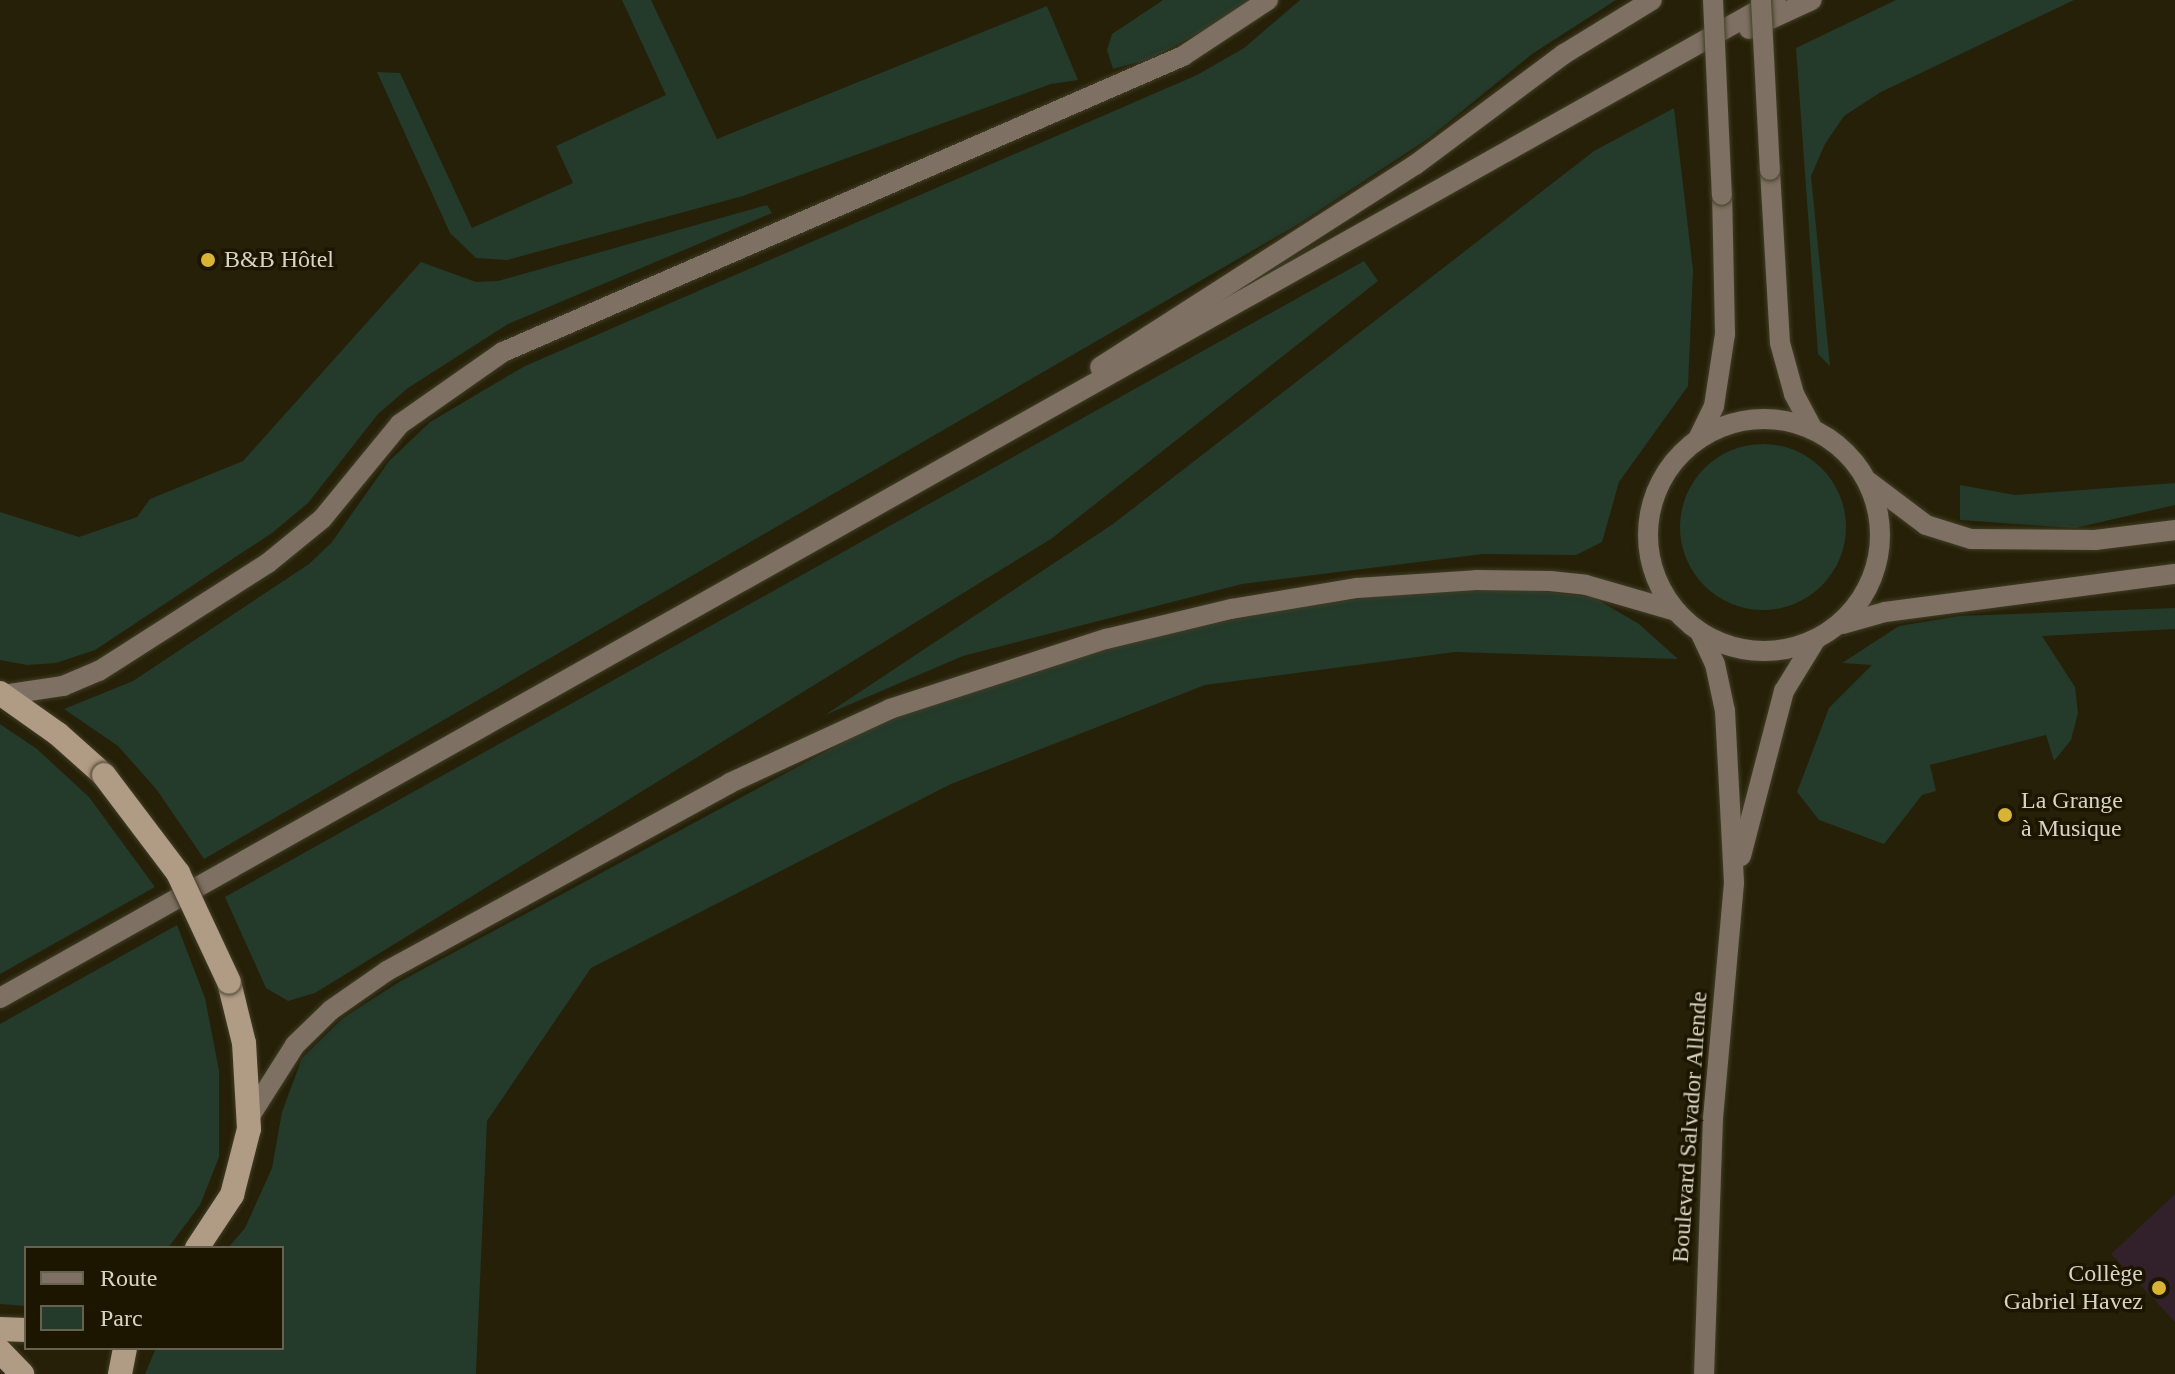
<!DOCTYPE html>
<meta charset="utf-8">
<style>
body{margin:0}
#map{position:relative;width:2175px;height:1374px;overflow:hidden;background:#252007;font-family:"Times New Roman",serif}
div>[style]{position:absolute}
.education>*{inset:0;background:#32212b}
.green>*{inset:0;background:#243a2a}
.round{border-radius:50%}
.roads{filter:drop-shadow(0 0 2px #413d26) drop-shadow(0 0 2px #413d26)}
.secondary>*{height:20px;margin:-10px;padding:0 10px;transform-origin:10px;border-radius:10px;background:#7e7062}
.secondary>.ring{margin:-10px;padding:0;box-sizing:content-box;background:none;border:20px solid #7e7062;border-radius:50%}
.highway>*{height:24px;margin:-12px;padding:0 12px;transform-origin:12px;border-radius:12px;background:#b09b85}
.bridges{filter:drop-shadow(0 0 2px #413d26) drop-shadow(0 0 2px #413d26)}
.secondary-bridge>*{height:20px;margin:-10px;padding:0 10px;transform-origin:10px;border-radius:10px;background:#7e7062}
.highway-bridge>*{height:24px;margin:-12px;padding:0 12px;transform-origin:12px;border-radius:12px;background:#b09b85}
.dots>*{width:22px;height:22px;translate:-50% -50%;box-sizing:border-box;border:4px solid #1c1601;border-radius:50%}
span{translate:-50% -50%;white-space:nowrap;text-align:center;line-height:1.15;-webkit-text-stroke:7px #1c1601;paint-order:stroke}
.poi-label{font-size:24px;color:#d7d4c6}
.left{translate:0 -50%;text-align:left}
.right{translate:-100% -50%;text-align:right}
.street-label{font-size:24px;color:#d7d4c6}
.legend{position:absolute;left:24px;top:1246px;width:260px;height:104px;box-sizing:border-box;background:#1c1601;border:2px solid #676250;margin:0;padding:10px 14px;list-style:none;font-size:24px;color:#d7d4c6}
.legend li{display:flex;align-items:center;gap:16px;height:40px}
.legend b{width:40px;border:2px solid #676250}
</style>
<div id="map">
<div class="education">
<div style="clip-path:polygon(2175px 1194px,2175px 1322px,2111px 1254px)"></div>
</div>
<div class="green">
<div style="clip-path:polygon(622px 0,651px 0,717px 139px,1047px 6px,1078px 80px,1051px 84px,743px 196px,507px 260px,476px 258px,450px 233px,377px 72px,400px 73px,472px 228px,573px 183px,556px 146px,666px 95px)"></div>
<div style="clip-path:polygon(1163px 0,1249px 0,1234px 14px,1150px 59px,1113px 69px,1107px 50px,1112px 34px)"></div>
<div style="clip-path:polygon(1300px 0,1616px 0,1532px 54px,1429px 138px,1300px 223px,204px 859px,157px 790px,118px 746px,64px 709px,133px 681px,309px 564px,332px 542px,389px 461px,430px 422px,525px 366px,1197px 75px,1244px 48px)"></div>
<div style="clip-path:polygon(1896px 0,2074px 0,1881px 92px,1844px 116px,1825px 144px,1811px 176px,1830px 366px,1818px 354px,1796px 48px)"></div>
<div style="clip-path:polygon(1674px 108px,1693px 270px,1688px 386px,1619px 482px,1602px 542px,1576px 555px,1483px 554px,1242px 584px,963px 656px,825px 715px,1113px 524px,1594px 151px)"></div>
<div style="clip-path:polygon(767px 205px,772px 213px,508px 324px,408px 388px,378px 414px,308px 503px,272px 533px,95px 650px,56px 663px,27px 665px,0 660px,0 512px,79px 537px,137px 517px,150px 499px,243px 461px,421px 262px,476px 282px,498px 281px)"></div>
<div style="clip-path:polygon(1364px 261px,1378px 281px,1051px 539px,315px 993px,288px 1001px,266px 988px,225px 897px)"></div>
<div class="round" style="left:1680px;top:444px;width:166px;height:166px"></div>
<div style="clip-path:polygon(2175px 483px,2175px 505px,2075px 528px,1960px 520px,1960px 485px,2015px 495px)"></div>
<div style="clip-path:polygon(1469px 583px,1593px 597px,1639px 624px,1678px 659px,1455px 652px,1205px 685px,951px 784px,591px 968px,487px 1121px,476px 1374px,145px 1374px,156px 1348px,282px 1348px,282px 1248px,228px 1248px,245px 1228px,272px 1168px,282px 1112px,302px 1058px,343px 1018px,399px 982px,877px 724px,1079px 652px,1279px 610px)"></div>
<div style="clip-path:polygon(2175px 608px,2175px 629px,2042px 636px,2075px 687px,2078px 713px,2071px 740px,2054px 761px,2046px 735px,1930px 765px,1936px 791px,1922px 795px,1884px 844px,1819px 820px,1797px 792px,1829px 708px,1872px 665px,1842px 663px,1899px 626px,1959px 616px)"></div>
<div style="clip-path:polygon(0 724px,37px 749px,89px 797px,155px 887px,0 974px)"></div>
<div style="clip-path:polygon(177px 925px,205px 998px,219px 1070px,219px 1157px,200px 1205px,168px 1248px,26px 1248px,26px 1306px,0 1304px,0 1024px)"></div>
</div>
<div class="roads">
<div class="secondary">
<div style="left:1749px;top:29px;width:69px;rotate:-24.7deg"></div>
<div style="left:1770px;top:170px;width:173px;rotate:86.7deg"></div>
<div style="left:1780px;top:343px;width:53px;rotate:74.6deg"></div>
<div style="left:1794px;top:394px;width:40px;rotate:62deg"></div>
<div style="left:1100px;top:367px;width:374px;rotate:-32.7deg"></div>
<div style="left:1415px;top:165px;width:186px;rotate:-36.7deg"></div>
<div style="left:1564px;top:54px;width:103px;rotate:-31.5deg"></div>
<div class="ring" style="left:1648px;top:419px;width:212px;height:212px"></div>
<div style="left:1698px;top:439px;width:37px;rotate:-64deg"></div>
<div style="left:1714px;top:406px;width:73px;rotate:-81.3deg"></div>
<div style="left:1725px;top:334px;width:139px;rotate:-91.2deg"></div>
<div style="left:1869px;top:482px;width:71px;rotate:37deg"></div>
<div style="left:1926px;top:525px;width:47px;rotate:17.3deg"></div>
<div style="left:1971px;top:539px;width:124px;rotate:0.5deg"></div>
<div style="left:2095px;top:540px;width:81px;rotate:-7.1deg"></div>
<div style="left:1843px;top:624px;width:44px;rotate:-15.9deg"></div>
<div style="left:1885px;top:612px;width:292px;rotate:-7.5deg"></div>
<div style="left:1700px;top:632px;width:35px;rotate:65deg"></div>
<div style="left:1715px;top:664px;width:48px;rotate:78deg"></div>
<div style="left:1725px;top:711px;width:172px;rotate:87deg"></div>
<div style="left:1734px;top:883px;width:236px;rotate:95.1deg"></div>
<div style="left:1713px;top:1118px;width:256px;rotate:92deg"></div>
<div style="left:3px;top:695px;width:61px;rotate:-8.5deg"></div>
<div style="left:63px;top:686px;width:39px;rotate:-23deg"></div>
<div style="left:99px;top:671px;width:201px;rotate:-32.6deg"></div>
<div style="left:268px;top:563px;width:70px;rotate:-39.2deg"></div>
<div style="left:322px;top:519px;width:123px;rotate:-50.6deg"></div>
<div style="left:400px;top:424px;width:126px;rotate:-35deg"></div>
<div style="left:503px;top:352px;width:742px;rotate:-23.52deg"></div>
<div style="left:1183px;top:56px;width:102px;rotate:-33.4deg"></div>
<div style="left:1741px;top:856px;width:171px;rotate:-75.4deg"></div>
<div style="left:1784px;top:691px;width:61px;rotate:-58.4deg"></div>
<div style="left:0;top:998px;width:2037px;rotate:-29.33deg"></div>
<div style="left:250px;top:1116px;width:84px;rotate:-57.6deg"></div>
<div style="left:295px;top:1045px;width:50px;rotate:-44.2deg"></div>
<div style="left:331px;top:1010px;width:68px;rotate:-34.9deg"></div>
<div style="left:387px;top:971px;width:391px;rotate:-28.7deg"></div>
<div style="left:730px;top:783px;width:176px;rotate:-24.8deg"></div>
<div style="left:890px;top:709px;width:227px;rotate:-18deg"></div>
<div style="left:1106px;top:639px;width:129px;rotate:-13.5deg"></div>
<div style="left:1231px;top:609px;width:128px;rotate:-9.5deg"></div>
<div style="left:1357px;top:588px;width:119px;rotate:-3.8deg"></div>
<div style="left:1476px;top:580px;width:74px;rotate:0.8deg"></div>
<div style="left:1550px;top:581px;width:36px;rotate:6deg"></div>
<div style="left:1586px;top:585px;width:94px;rotate:16.1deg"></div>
</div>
<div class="highway">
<div style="left:0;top:693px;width:71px;rotate:35.3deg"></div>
<div style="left:58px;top:734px;width:62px;rotate:41.7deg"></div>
<div style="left:197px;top:1248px;width:64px;rotate:-56.6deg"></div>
<div style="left:232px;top:1195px;width:68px;rotate:-75.6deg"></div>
<div style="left:249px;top:1129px;width:86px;rotate:-93.3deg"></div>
<div style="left:244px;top:1043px;width:63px;rotate:-103.8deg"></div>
<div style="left:0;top:1329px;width:26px;rotate:2deg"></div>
<div style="left:0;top:1351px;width:32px;rotate:46deg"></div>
<div style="left:120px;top:1374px;width:26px;rotate:-79deg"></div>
</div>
</div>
<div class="bridges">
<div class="secondary-bridge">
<div style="left:1713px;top:0;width:195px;rotate:87.4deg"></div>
<div style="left:1761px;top:0;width:170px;rotate:87deg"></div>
</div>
<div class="highway-bridge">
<div style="left:104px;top:775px;width:123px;rotate:52.9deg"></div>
<div style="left:178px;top:873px;width:120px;rotate:64.9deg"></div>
</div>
</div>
<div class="dots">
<div style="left:208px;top:260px;background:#d9b334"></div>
<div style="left:2005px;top:815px;background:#d9b334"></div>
<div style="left:2159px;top:1288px;background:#d9b334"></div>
</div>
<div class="poi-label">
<span class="left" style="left:224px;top:260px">B&amp;B Hôtel</span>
<span class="left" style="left:2021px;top:815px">La Grange<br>à Musique</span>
<span class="right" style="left:2143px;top:1288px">Collège<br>Gabriel Havez</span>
</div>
<div class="street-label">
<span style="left:1690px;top:1127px;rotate:-86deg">Boulevard Salvador Allende</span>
</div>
<ul class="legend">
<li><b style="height:10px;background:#7e7062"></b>Route</li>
<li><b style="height:22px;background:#243a2a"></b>Parc</li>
</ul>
</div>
